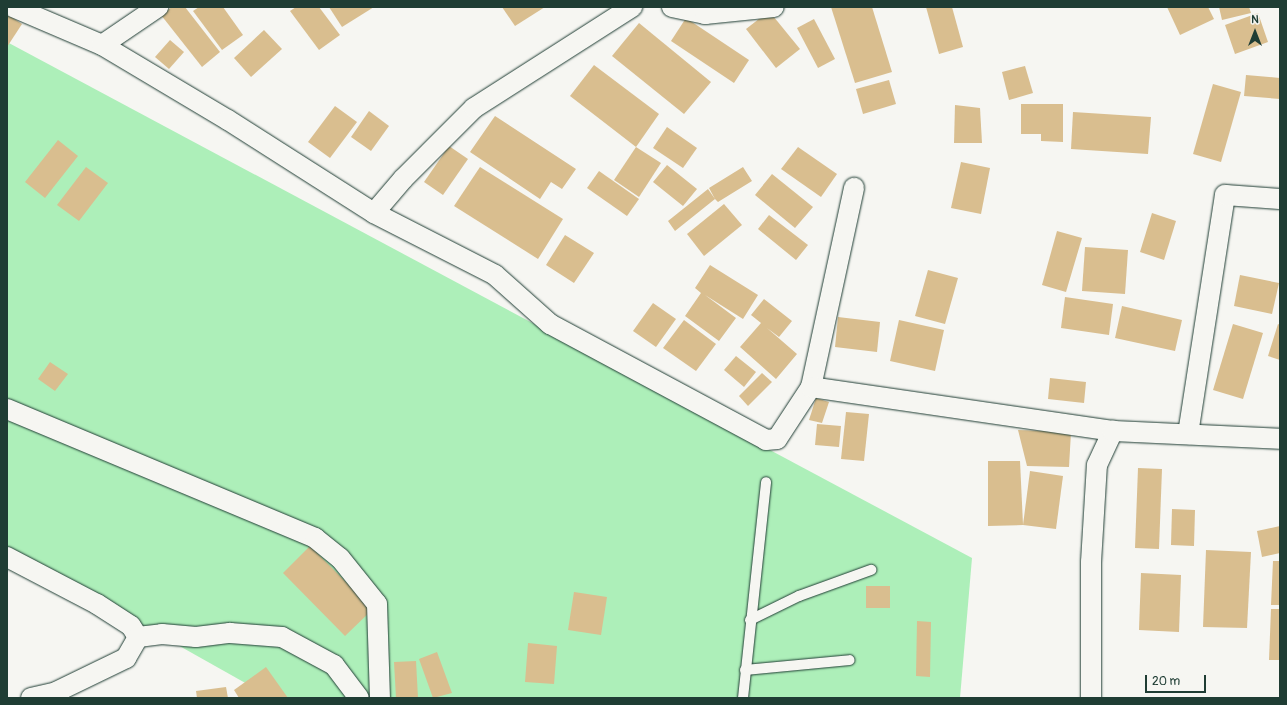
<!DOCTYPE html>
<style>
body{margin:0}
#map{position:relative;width:1287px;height:705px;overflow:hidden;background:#f6f6f2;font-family:Pangolin,sans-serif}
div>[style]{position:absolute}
.green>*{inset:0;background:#adefb9}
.building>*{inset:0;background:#d9be8f}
.roads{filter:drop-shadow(0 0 1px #1f3d34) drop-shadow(0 0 1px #1f3d34)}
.lane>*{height:10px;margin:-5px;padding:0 5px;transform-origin:5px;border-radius:5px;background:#f6f6f2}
.street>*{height:20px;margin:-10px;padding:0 10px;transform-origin:10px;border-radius:10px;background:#f6f6f2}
span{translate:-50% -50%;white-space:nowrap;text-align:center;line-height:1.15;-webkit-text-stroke:3px #f6f6f2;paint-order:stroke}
.frame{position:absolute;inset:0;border:8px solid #1f3d34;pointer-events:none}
.north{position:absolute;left:1235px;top:12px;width:40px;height:40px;-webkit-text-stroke:3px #f6f6f2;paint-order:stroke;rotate:0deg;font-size:11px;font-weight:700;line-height:16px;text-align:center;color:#1f3d34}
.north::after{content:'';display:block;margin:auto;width:14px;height:18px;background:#1f3d34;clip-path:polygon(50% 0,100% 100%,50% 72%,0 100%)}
.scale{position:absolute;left:1145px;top:675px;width:61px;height:18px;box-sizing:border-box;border:2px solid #1f3d34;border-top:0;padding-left:5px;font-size:12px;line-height:14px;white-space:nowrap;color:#1f3d34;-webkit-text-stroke:3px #f6f6f2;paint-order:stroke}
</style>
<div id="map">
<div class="green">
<div style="clip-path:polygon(7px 42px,972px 558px,960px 698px,272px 698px,7px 549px)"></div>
</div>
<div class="building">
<div style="clip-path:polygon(172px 7px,185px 7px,220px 52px,202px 67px,161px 15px)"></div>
<div style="clip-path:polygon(199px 7px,223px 7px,243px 35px,222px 50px,193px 11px)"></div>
<div style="clip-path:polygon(296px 7px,319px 7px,340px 35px,319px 50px,290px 11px)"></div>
<div style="clip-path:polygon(329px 7px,374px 7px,342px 27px)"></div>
<div style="clip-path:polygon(502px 7px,545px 7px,515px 26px)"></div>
<div style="clip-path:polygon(831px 7px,872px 7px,892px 72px,855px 83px)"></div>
<div style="clip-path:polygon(926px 7px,952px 7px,963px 47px,939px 54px)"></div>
<div style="clip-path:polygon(1167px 7px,1208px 7px,1214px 19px,1180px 35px)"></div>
<div style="clip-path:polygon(1219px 7px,1249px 7px,1251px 13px,1222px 20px)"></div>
<div style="clip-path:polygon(769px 11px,800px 49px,776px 68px,746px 29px)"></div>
<div style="clip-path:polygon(1258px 13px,1268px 42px,1235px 54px,1225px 25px)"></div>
<div style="clip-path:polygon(7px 14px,22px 24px,7px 47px)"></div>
<div style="clip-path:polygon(686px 18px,749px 60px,734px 83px,671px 41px)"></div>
<div style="clip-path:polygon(814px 19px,835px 59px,818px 68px,797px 28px)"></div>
<div style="clip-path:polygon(639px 23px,711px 82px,684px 114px,612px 56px)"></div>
<div style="clip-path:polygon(264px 30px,282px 49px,251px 77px,234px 58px)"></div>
<div style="clip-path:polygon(170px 40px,184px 52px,169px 69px,155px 57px)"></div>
<div style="clip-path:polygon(594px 65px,659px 114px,636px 147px,570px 96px)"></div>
<div style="clip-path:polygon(1025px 66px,1033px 93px,1009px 100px,1002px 72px)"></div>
<div style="clip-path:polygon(1246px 75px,1280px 78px,1280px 99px,1244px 96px)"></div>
<div style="clip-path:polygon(889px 80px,896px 104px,863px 114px,856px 89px)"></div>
<div style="clip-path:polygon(1213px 84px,1241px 92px,1221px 162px,1193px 154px)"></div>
<div style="clip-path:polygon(1021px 104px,1063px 104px,1063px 142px,1041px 141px,1041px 134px,1021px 134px)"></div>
<div style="clip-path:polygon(955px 105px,980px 108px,982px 143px,954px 143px)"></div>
<div style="clip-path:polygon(335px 106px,357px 122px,330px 158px,308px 142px)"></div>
<div style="clip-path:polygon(369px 111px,389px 126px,371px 151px,351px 137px)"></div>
<div style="clip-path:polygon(1073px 112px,1151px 117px,1148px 154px,1071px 149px)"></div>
<div style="clip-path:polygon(495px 116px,576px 169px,562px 189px,551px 182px,540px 199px,470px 152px)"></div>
<div style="clip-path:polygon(667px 127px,697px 148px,683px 168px,653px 148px)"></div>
<div style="clip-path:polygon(58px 140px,78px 156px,45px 198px,25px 182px)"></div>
<div style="clip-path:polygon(449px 146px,468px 159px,443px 195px,424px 182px)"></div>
<div style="clip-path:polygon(636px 147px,661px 163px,639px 197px,614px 180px)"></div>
<div style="clip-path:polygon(798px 147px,837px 174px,821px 197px,781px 169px)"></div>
<div style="clip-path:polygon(961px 162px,990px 168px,981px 214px,951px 208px)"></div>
<div style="clip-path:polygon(667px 165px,697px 189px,683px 206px,653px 182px)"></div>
<div style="clip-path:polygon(86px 167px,108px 183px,79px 221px,57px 205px)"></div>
<div style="clip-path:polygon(480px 167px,563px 219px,538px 259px,454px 206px)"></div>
<div style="clip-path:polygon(743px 167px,752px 181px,718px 202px,715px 199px,675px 231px,668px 221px,708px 189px,715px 199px,709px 188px)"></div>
<div style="clip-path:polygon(599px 171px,639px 199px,627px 216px,587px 188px)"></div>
<div style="clip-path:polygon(772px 174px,813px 207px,795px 228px,755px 195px)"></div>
<div style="clip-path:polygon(724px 204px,742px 225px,704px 256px,687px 234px)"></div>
<div style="clip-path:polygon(1152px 213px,1176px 221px,1164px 260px,1140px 252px)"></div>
<div style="clip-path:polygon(769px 215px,808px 245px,796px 260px,758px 229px)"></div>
<div style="clip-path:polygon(1057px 231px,1082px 238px,1066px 292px,1042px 285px)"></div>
<div style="clip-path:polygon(565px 235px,594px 253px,574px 283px,546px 265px)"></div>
<div style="clip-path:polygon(1085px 247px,1128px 250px,1125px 294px,1082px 291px)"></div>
<div style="clip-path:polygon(710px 265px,758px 295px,743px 319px,705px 295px,736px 318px,719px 341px,685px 316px,701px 293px,695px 288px)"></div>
<div style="clip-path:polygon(928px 270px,958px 278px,945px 324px,915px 316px)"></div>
<div style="clip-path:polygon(1240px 275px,1279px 283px,1272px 314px,1234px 306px)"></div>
<div style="clip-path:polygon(1065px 297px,1113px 304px,1109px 335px,1061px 328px)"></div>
<div style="clip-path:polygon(764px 299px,792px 321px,779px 337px,767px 328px,797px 354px,776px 379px,740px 347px,761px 323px,751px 315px)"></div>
<div style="clip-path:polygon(653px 303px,676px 319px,656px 347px,633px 331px)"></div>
<div style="clip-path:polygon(1122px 306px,1182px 320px,1175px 351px,1115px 338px)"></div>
<div style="clip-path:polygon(838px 317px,880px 322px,877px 352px,835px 347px)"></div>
<div style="clip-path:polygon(684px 320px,716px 344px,696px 371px,663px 348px)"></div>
<div style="clip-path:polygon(899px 320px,944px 330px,935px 371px,890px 361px)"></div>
<div style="clip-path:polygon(1233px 324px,1263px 333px,1243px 399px,1213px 390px)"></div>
<div style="clip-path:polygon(1278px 324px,1280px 325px,1280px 360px,1268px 356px)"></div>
<div style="clip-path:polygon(736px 356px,756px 372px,744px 387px,724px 370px)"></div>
<div style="clip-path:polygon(50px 362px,68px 374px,55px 391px,38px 379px)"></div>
<div style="clip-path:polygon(762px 373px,772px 382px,748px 406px,739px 396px)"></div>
<div style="clip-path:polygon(1050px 378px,1086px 382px,1084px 403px,1048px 399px)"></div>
<div style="clip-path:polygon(816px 398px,829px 402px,822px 423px,809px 420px)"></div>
<div style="clip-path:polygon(846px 412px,869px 414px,864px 461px,841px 459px)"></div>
<div style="clip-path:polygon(817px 424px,841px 426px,839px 447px,815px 445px)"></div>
<div style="clip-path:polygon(1018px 430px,1071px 432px,1069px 467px,1027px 466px)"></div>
<div style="clip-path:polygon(988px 461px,1020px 461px,1023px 525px,988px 526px)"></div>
<div style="clip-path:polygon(1138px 468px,1162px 469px,1159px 549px,1135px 548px)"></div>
<div style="clip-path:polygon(1030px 471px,1063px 476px,1056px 529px,1023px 525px)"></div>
<div style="clip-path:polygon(1172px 509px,1195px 510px,1194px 546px,1171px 545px)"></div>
<div style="clip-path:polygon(1280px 526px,1280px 553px,1262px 557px,1257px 531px)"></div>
<div style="clip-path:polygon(310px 546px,373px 609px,345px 636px,283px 573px)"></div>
<div style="clip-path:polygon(1206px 550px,1251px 552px,1247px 628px,1203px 627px)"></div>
<div style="clip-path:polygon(1273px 561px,1280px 561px,1280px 605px,1271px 605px)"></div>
<div style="clip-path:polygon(1141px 573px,1181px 575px,1179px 632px,1139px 630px)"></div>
<div style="clip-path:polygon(866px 586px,890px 586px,890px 608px,866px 608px)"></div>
<div style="clip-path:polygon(574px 592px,607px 597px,601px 635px,568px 630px)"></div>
<div style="clip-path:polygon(1271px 609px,1280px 609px,1280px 660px,1269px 660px)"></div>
<div style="clip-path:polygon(917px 621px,931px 622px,930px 677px,916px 676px)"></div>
<div style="clip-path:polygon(528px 643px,557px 646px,554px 684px,525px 682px)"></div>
<div style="clip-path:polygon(437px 652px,452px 693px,433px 698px,419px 659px)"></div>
<div style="clip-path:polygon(416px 661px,418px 698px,396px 698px,394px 662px)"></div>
<div style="clip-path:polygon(266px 667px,288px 698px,239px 698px,234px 690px)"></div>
<div style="clip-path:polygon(226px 687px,228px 698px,197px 698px,196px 691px)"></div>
</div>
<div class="roads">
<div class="lane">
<div style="left:750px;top:620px;width:55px;rotate:-26.1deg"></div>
<div style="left:799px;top:596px;width:77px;rotate:-19.9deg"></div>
<div style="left:745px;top:670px;width:105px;rotate:-5.4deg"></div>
<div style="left:743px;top:698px;width:217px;rotate:-83.9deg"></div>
</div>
<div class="street">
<div style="left:13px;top:7px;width:97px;rotate:23.1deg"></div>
<div style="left:102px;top:45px;width:147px;rotate:30.8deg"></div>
<div style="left:228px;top:120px;width:173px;rotate:32.5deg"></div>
<div style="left:374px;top:213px;width:136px;rotate:27.1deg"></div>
<div style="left:495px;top:275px;width:74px;rotate:41.7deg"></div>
<div style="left:550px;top:324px;width:245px;rotate:28.2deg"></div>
<div style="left:766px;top:440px;width:11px;rotate:-5deg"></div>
<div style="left:777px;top:439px;width:62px;rotate:-56.8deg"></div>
<div style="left:811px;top:387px;width:204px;rotate:-77.8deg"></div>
<div style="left:672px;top:7px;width:34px;rotate:12deg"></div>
<div style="left:705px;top:14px;width:69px;rotate:-5.8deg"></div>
<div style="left:102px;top:45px;width:68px;rotate:-34.2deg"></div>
<div style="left:374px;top:213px;width:45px;rotate:-49.5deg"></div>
<div style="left:403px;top:179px;width:100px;rotate:-45deg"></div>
<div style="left:474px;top:108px;width:188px;rotate:-32.6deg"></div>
<div style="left:811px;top:387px;width:305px;rotate:8.3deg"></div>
<div style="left:7px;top:409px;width:334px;rotate:22.7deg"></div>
<div style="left:315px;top:538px;width:32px;rotate:39deg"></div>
<div style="left:340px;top:558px;width:59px;rotate:51.2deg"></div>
<div style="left:377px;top:604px;width:94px;rotate:88.2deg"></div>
<div style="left:1188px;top:434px;width:242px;rotate:-81.2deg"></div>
<div style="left:1225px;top:195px;width:55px;rotate:4.2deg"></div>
<div style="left:7px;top:557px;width:102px;rotate:27.6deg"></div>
<div style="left:97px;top:604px;width:40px;rotate:32.9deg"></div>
<div style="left:131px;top:626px;width:13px;rotate:58deg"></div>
<div style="left:138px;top:637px;width:24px;rotate:-7deg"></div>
<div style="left:162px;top:634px;width:34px;rotate:5deg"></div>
<div style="left:196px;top:637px;width:34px;rotate:-7deg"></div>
<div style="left:230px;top:633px;width:52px;rotate:4.4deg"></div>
<div style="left:282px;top:637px;width:59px;rotate:28.3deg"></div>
<div style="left:334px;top:665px;width:41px;rotate:52.9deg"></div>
<div style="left:31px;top:698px;width:26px;rotate:-13deg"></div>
<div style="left:56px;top:692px;width:78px;rotate:-25.9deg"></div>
<div style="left:126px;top:658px;width:24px;rotate:-60deg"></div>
<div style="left:1091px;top:698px;width:136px;rotate:-90deg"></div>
<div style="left:1091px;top:562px;width:97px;rotate:-86.5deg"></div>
<div style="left:1097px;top:465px;width:38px;rotate:-65deg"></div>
<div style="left:1113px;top:431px;width:167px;rotate:2.7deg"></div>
</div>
</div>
<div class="frame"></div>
<div class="north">N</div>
<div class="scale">20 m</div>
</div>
